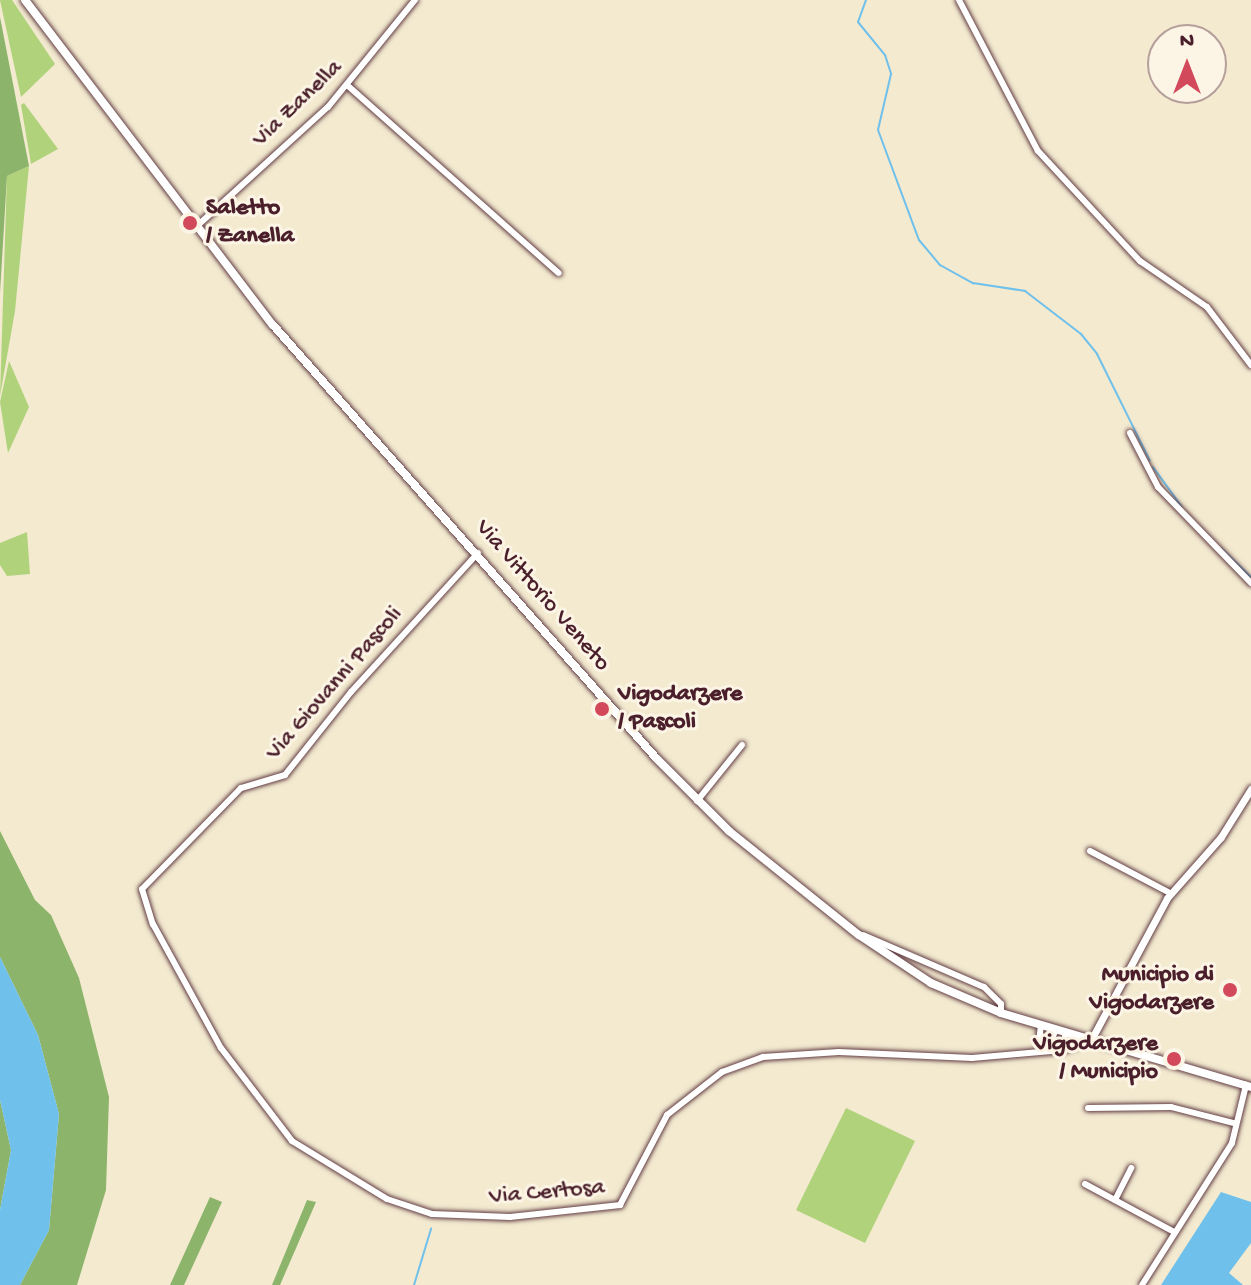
<!DOCTYPE html>
<style>
body{margin:0}
#map{position:relative;width:1251px;height:1285px;overflow:hidden;background:#f3ead0;font-family:"Gochi Hand",sans-serif}
div>[style]{position:absolute}
.green>*{inset:0;background:#b0d27b}
.forest>*{inset:0;background:#8cb46b}
.water>*{inset:0;background:#6fc0eb}
.stream>*{height:2px;margin:-1px;padding:0 1px;transform-origin:1px;border-radius:1px;background:#6fc0eb}
.roads{filter:drop-shadow(0 0 2px #633d44) drop-shadow(0 0 2px #633d44)}
.minor>*{height:6px;margin:-3px;padding:0 3px;transform-origin:3px;border-radius:3px;background:#fff}
.tertiary>*{height:7px;margin:-3.5px;padding:0 3.5px;transform-origin:3.5px;border-radius:3.5px;background:#fff}
.secondary>*{height:8px;margin:-4px;padding:0 4px;transform-origin:4px;border-radius:4px;background:#fff}
.dots>*{width:22px;height:22px;translate:-50% -50%;box-sizing:border-box;border:4px solid #fcf5e5;border-radius:50%}
span{translate:-50% -50%;white-space:nowrap;text-align:center;line-height:1.15;-webkit-text-stroke:6px #fcf5e5;paint-order:stroke}
.street-label{font-size:24px;color:#4a1f2b}
.poi-label{font-size:24px;color:#4a1f2b;font-weight:700}
.left{translate:0 -50%;text-align:left}
.right{translate:-100% -50%;text-align:right}
.north{position:absolute;left:1147px;top:24px;width:80px;height:80px;box-sizing:border-box;background:#fcf5e5;border:2px solid #b59f9b;border-radius:50%;rotate:0deg;font-size:22px;font-weight:700;line-height:32px;text-align:center;color:#4a1f2b}
.north::after{content:'';display:block;margin:auto;width:28px;height:36px;background:#d1495b;clip-path:polygon(50% 0,100% 100%,50% 72%,0 100%)}
</style>
<div id="map">
<div class="green">
<div style="clip-path:polygon(0 0,12px 0,55px 64px,21px 97px)"></div>
<div style="clip-path:polygon(24px 103px,58px 149px,31px 164px,21px 105px)"></div>
<div style="clip-path:polygon(29px 166px,15px 311px,0 396px,7px 176px)"></div>
<div style="clip-path:polygon(9px 361px,29px 407px,8px 453px,0 402px)"></div>
<div style="clip-path:polygon(27px 532px,30px 574px,7px 576px,0 565px,0 543px)"></div>
<div style="clip-path:polygon(846px 1108px,915px 1141px,865px 1243px,796px 1210px)"></div>
</div>
<div class="forest">
<div style="clip-path:polygon(0 17px,29px 166px,7px 176px,0 293px)"></div>
<div style="clip-path:polygon(0 831px,35px 900px,51px 915px,79px 978px,109px 1097px,106px 1190px,77px 1285px,20px 1285px,49px 1230px,59px 1114px,38px 1035px,0 957px)"></div>
<div style="clip-path:polygon(0 1100px,11px 1150px,0 1210px)"></div>
<div style="clip-path:polygon(210px 1197px,222px 1202px,184px 1285px,170px 1285px)"></div>
<div style="clip-path:polygon(307px 1200px,316px 1202px,280px 1285px,272px 1285px)"></div>
</div>
<div class="water">
<div style="clip-path:polygon(0 957px,38px 1035px,59px 1114px,49px 1230px,20px 1285px,0 1285px,0 1210px,11px 1150px,0 1100px)"></div>
<div style="clip-path:polygon(1221px 1192px,1251px 1202px,1251px 1243px,1229px 1273px,1243px 1285px,1161px 1285px)"></div>
</div>
<div class="stream">
<div style="left:866px;top:0;width:23px;rotate:110deg"></div>
<div style="left:858px;top:22px;width:43px;rotate:50.7deg"></div>
<div style="left:885px;top:55px;width:20px;rotate:72deg"></div>
<div style="left:891px;top:74px;width:57px;rotate:103.1deg"></div>
<div style="left:878px;top:130px;width:117px;rotate:69.6deg"></div>
<div style="left:919px;top:240px;width:33px;rotate:50deg"></div>
<div style="left:940px;top:265px;width:38px;rotate:29deg"></div>
<div style="left:973px;top:283px;width:53px;rotate:8.7deg"></div>
<div style="left:1025px;top:291px;width:71px;rotate:37.5deg"></div>
<div style="left:1081px;top:334px;width:26px;rotate:51deg"></div>
<div style="left:1097px;top:354px;width:119px;rotate:63.6deg"></div>
<div style="left:1153px;top:467px;width:49px;rotate:54.1deg"></div>
<div style="left:1221px;top:548px;width:42px;rotate:44deg"></div>
<div style="left:414px;top:1285px;width:59px;rotate:-73.1deg"></div>
</div>
<div class="roads">
<div class="minor">
<div style="left:959px;top:0;width:170px;rotate:62.4deg"></div>
<div style="left:1038px;top:151px;width:150px;rotate:47.2deg"></div>
<div style="left:1140px;top:261px;width:81px;rotate:34.5deg"></div>
<div style="left:1207px;top:307px;width:73px;rotate:52.8deg"></div>
<div style="left:347px;top:85px;width:283px;rotate:41.6deg"></div>
<div style="left:197px;top:226px;width:177px;rotate:-42.3deg"></div>
<div style="left:328px;top:107px;width:138px;rotate:-50.9deg"></div>
<div style="left:1130px;top:433px;width:61px;rotate:62.6deg"></div>
<div style="left:1158px;top:487px;width:134px;rotate:45.9deg"></div>
<div style="left:478px;top:553px;width:188px;rotate:132.4deg"></div>
<div style="left:351px;top:692px;width:106px;rotate:128.5deg"></div>
<div style="left:285px;top:775px;width:46px;rotate:163.5deg"></div>
<div style="left:241px;top:788px;width:141px;rotate:134.4deg"></div>
<div style="left:142px;top:889px;width:37px;rotate:73deg"></div>
<div style="left:153px;top:924px;width:141px;rotate:61.3deg"></div>
<div style="left:221px;top:1048px;width:117px;rotate:52.6deg"></div>
<div style="left:292px;top:1141px;width:111px;rotate:31.4deg"></div>
<div style="left:387px;top:1199px;width:47px;rotate:18.4deg"></div>
<div style="left:432px;top:1214px;width:78px;rotate:2.2deg"></div>
<div style="left:510px;top:1217px;width:111px;rotate:-6.2deg"></div>
<div style="left:620px;top:1205px;width:102px;rotate:-62.4deg"></div>
<div style="left:667px;top:1115px;width:70px;rotate:-38deg"></div>
<div style="left:722px;top:1072px;width:44px;rotate:-20.1deg"></div>
<div style="left:763px;top:1057px;width:76px;rotate:-3.8deg"></div>
<div style="left:839px;top:1052px;width:133px;rotate:2.6deg"></div>
<div style="left:972px;top:1058px;width:91px;rotate:-5deg"></div>
<div style="left:1063px;top:1050px;width:30px;rotate:-20deg"></div>
<div style="left:697px;top:801px;width:72px;rotate:-51.2deg"></div>
<div style="left:1090px;top:851px;width:90px;rotate:27.7deg"></div>
<div style="left:863px;top:935px;width:132px;rotate:23.3deg"></div>
<div style="left:984px;top:987px;width:24px;rotate:45deg"></div>
<div style="left:1001px;top:1004px;width:9px;rotate:90deg"></div>
<div style="left:1041px;top:1025px;width:17px;rotate:97deg"></div>
<div style="left:1039px;top:1042px;width:11px;rotate:52deg"></div>
<div style="left:1054px;top:1050px;width:11px;rotate:-34deg"></div>
<div style="left:1063px;top:1044px;width:12px;rotate:-76deg"></div>
<div style="left:1046px;top:1051px;width:23px;rotate:-65deg"></div>
<div style="left:1088px;top:1108px;width:83px;rotate:-0.7deg"></div>
<div style="left:1171px;top:1107px;width:65px;rotate:14.3deg"></div>
<div style="left:1085px;top:1184px;width:101px;rotate:28.3deg"></div>
<div style="left:1115px;top:1200px;width:36px;rotate:-63deg"></div>
<div style="left:1142px;top:1285px;width:168px;rotate:-57.6deg"></div>
<div style="left:1232px;top:1143px;width:60px;rotate:-76.4deg"></div>
</div>
<div class="tertiary">
<div style="left:1091px;top:1040px;width:161px;rotate:-61.8deg"></div>
<div style="left:1167px;top:898px;width:81px;rotate:-48.5deg"></div>
<div style="left:1221px;top:837px;width:57px;rotate:-58deg"></div>
</div>
<div class="secondary">
<div style="left:25px;top:0;width:409px;rotate:52.7deg"></div>
<div style="left:273px;top:325px;width:579px;rotate:48.5deg"></div>
<div style="left:657px;top:759px;width:102px;rotate:45deg"></div>
<div style="left:729px;top:831px;width:166px;rotate:38.7deg"></div>
<div style="left:859px;top:935px;width:87px;rotate:33.7deg"></div>
<div style="left:931px;top:983px;width:76px;rotate:23.2deg"></div>
<div style="left:1001px;top:1013px;width:261px;rotate:16.5deg"></div>
</div>
</div>
<div class="dots">
<div style="left:190px;top:223px;background:#d1495b"></div>
<div style="left:602px;top:709px;background:#d1495b"></div>
<div style="left:1230px;top:990px;background:#d1495b"></div>
<div style="left:1174px;top:1059px;background:#d1495b"></div>
</div>
<div class="street-label">
<span style="left:298px;top:104px;rotate:-44deg">Via Zanella</span>
<span style="left:542px;top:596px;rotate:49deg">Via Vittorio Veneto</span>
<span style="left:335px;top:684px;rotate:-49deg">Via Giovanni Pascoli</span>
<span style="left:547px;top:1193px;rotate:-5deg">Via Certosa</span>
</div>
<div class="poi-label">
<span class="left" style="left:206px;top:223px">Saletto<br>/ Zanella</span>
<span class="left" style="left:618px;top:709px">Vigodarzere<br>/ Pascoli</span>
<span class="right" style="left:1214px;top:990px">Municipio di<br>Vigodarzere</span>
<span class="right" style="left:1158px;top:1059px">Vigodarzere<br>/ Municipio</span>
</div>
<div class="north">N</div>
</div>
